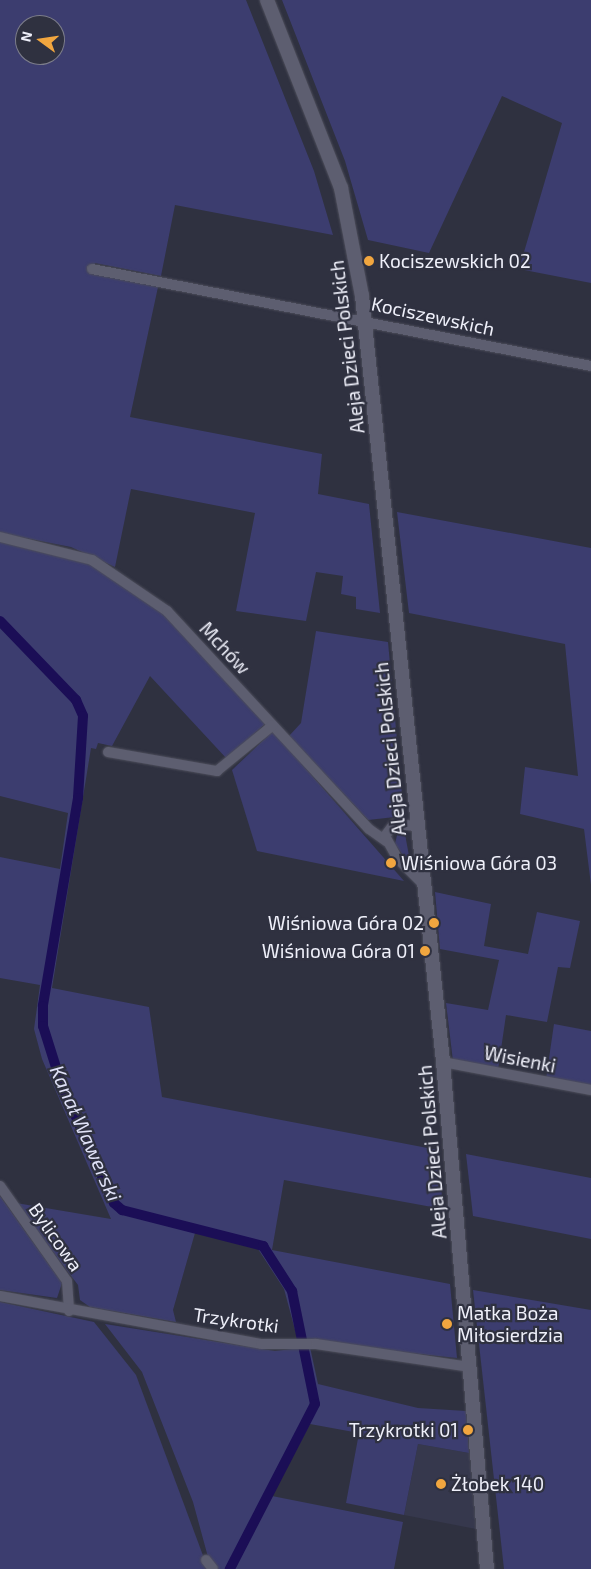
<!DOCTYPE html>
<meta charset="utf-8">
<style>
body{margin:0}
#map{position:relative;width:591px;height:1569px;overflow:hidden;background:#2f3140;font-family:"Exo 2",sans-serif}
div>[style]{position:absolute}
.built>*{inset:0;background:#36384d}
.green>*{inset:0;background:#3c3d6f}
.canal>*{height:10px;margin:-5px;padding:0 5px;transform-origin:5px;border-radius:5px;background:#1b0e56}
.roads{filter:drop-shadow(0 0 1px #4c4d5a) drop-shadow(0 0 1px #4c4d5a)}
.minor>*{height:10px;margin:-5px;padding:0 5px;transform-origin:5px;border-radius:5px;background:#5d5e70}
.tertiary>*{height:14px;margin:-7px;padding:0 7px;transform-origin:7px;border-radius:7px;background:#5d5e70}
.dots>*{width:14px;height:14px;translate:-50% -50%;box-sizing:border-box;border:2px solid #2f3140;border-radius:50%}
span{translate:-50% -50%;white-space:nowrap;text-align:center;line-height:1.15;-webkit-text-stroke:4.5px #2f3140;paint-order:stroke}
.poi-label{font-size:19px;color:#eff0fa}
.left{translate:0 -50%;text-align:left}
.right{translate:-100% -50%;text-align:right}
.street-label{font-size:19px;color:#eff0fa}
.water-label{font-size:20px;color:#e0e2f8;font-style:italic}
.north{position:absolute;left:15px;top:15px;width:50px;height:50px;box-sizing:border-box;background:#2f3140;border:1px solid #7c7d8a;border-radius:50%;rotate:284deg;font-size:14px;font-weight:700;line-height:20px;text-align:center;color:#eff0fa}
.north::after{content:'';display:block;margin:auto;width:18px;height:22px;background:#f1a63f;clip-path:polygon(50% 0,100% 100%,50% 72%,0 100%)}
</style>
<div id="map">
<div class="built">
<div style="clip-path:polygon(418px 1444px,469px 1453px,476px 1529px,404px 1515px)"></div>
</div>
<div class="green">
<div style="clip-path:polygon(evenodd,0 0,246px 0,314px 171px,333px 235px,175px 205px,161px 276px,95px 263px,92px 274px,158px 287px,130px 417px,322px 454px,318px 494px,369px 504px,380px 613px,356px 609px,356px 597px,341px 594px,343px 576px,316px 572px,306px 621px,236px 611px,255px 513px,131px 489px,115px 567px,71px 547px,0 533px,0 0,25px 25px,55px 25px,55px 55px,25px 55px,25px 25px)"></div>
<div style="clip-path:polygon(282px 0,591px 0,591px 283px,519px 269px,562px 123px,502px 96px,429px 253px,368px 240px,345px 161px)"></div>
<div style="clip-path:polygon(397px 512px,591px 548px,591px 885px,584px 829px,520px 814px,525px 767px,578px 776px,565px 644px,409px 613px)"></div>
<div style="clip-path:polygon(0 542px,90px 564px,159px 610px,266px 723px,227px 759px,150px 676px,112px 746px,98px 743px,96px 749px,91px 748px,52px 988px,149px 1007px,162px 1097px,438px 1150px,443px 1209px,284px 1180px,272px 1250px,450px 1284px,457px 1358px,298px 1341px,284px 1289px,258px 1249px,195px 1233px,173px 1310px,176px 1322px,90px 1307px,80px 1300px,78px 1285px,16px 1203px,111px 1219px,42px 1059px,34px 1029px,40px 985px,0 978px,0 857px,60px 869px,68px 813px,0 796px)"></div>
<div style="clip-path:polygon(316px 631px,388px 642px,404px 816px,368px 820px,289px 736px,301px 723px)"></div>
<div style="clip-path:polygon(273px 731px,404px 881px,257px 851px,232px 770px)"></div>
<div style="clip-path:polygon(398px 831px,405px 834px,411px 867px,395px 844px)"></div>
<div style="clip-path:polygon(435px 892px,491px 904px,484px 946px,528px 954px,537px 912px,580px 921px,570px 968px,558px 967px,547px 1022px,506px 1015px,498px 1070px,453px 1061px,446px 1003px,488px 1010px,499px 960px,440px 949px)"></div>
<div style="clip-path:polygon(554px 1024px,591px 1031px,591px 1087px,546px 1079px)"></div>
<div style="clip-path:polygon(466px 1154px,591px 1178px,591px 1239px,473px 1216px)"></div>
<div style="clip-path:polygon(0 1196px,62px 1283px,57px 1298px,0 1290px)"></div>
<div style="clip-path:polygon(473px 1290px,591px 1310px,591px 1569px,504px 1569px)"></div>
<div style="clip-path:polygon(0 1302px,94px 1322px,136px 1375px,208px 1569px,0 1569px)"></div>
<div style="clip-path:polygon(105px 1324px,275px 1351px,310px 1347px,318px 1384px,418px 1408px,466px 1411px,469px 1453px,418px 1444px,404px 1515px,346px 1503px,359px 1433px,310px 1424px,272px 1496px,403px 1522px,394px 1569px,218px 1569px,208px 1557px,193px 1502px,142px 1372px)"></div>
</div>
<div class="canal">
<div style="left:0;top:621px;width:110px;rotate:46.1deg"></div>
<div style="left:76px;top:700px;width:17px;rotate:66deg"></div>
<div style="left:83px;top:716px;width:82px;rotate:93.5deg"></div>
<div style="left:78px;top:798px;width:211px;rotate:99.6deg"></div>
<div style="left:43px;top:1006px;width:20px;rotate:90deg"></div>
<div style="left:43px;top:1026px;width:60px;rotate:72.5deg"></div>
<div style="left:61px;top:1083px;width:131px;rotate:66.2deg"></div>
<div style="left:114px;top:1203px;width:11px;rotate:41deg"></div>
<div style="left:122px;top:1210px;width:146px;rotate:14.3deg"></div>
<div style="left:263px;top:1246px;width:54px;rotate:57.2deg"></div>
<div style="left:292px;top:1291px;width:115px;rotate:78.5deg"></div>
<div style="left:315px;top:1404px;width:186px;rotate:117.3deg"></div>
</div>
<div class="roads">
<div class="minor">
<div style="left:92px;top:269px;width:508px;rotate:11deg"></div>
<div style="left:0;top:537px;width:95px;rotate:14deg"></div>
<div style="left:92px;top:560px;width:91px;rotate:34.2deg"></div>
<div style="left:167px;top:611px;width:297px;rotate:47.2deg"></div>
<div style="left:369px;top:829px;width:21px;rotate:35deg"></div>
<div style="left:108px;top:752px;width:111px;rotate:9.9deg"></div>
<div style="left:217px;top:771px;width:72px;rotate:-39.4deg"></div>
<div style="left:417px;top:826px;width:23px;rotate:-175deg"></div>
<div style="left:394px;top:824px;width:15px;rotate:127deg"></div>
<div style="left:385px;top:836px;width:26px;rotate:61deg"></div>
<div style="left:398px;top:859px;width:35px;rotate:45deg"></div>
<div style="left:443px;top:1062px;width:151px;rotate:10.7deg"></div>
<div style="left:0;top:1186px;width:116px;rotate:54.8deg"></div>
<div style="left:67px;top:1281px;width:30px;rotate:86deg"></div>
<div style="left:0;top:1296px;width:265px;rotate:10.4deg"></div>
<div style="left:261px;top:1344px;width:55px"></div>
<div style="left:316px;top:1344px;width:155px;rotate:8.5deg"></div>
<div style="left:206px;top:1560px;width:11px;rotate:52deg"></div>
</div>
<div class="tertiary">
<div style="left:267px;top:0;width:202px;rotate:68.5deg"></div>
<div style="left:341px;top:188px;width:110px;rotate:79deg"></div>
<div style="left:362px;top:296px;width:770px;rotate:83.96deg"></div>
<div style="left:443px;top:1062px;width:509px;rotate:85.04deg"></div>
</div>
</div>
<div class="dots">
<div style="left:369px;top:261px;background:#f1a63f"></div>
<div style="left:391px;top:863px;background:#f1a63f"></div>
<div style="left:434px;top:923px;background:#f1a63f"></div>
<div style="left:425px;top:951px;background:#f1a63f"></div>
<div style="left:447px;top:1324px;background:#f1a63f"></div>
<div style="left:468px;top:1430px;background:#f1a63f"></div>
<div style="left:441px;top:1484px;background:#f1a63f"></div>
</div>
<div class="poi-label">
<span class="left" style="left:379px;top:261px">Kociszewskich 02</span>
<span class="left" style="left:401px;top:863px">Wiśniowa Góra 03</span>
<span class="right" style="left:424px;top:923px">Wiśniowa Góra 02</span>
<span class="right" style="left:415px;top:951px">Wiśniowa Góra 01</span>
<span class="left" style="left:457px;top:1324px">Matka Boża<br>Miłosierdzia</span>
<span class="right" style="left:458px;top:1430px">Trzykrotki 01</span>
<span class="left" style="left:451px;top:1484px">Żłobek 140</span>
</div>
<div class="street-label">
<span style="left:433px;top:316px;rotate:12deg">Kociszewskich</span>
<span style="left:347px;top:347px;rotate:-97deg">Aleja Dzieci Polskich</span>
<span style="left:225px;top:648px;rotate:47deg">Mchów</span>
<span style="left:390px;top:749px;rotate:-96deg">Aleja Dzieci Polskich</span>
<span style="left:520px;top:1059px;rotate:11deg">Wisienki</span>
<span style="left:432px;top:1152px;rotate:-95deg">Aleja Dzieci Polskich</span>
<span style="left:56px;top:1237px;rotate:55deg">Bylicowa</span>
<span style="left:236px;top:1320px;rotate:8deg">Trzykrotki</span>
</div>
<div class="water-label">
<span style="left:86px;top:1133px;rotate:66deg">Kanał Wawerski</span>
</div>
<div class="north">N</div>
</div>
